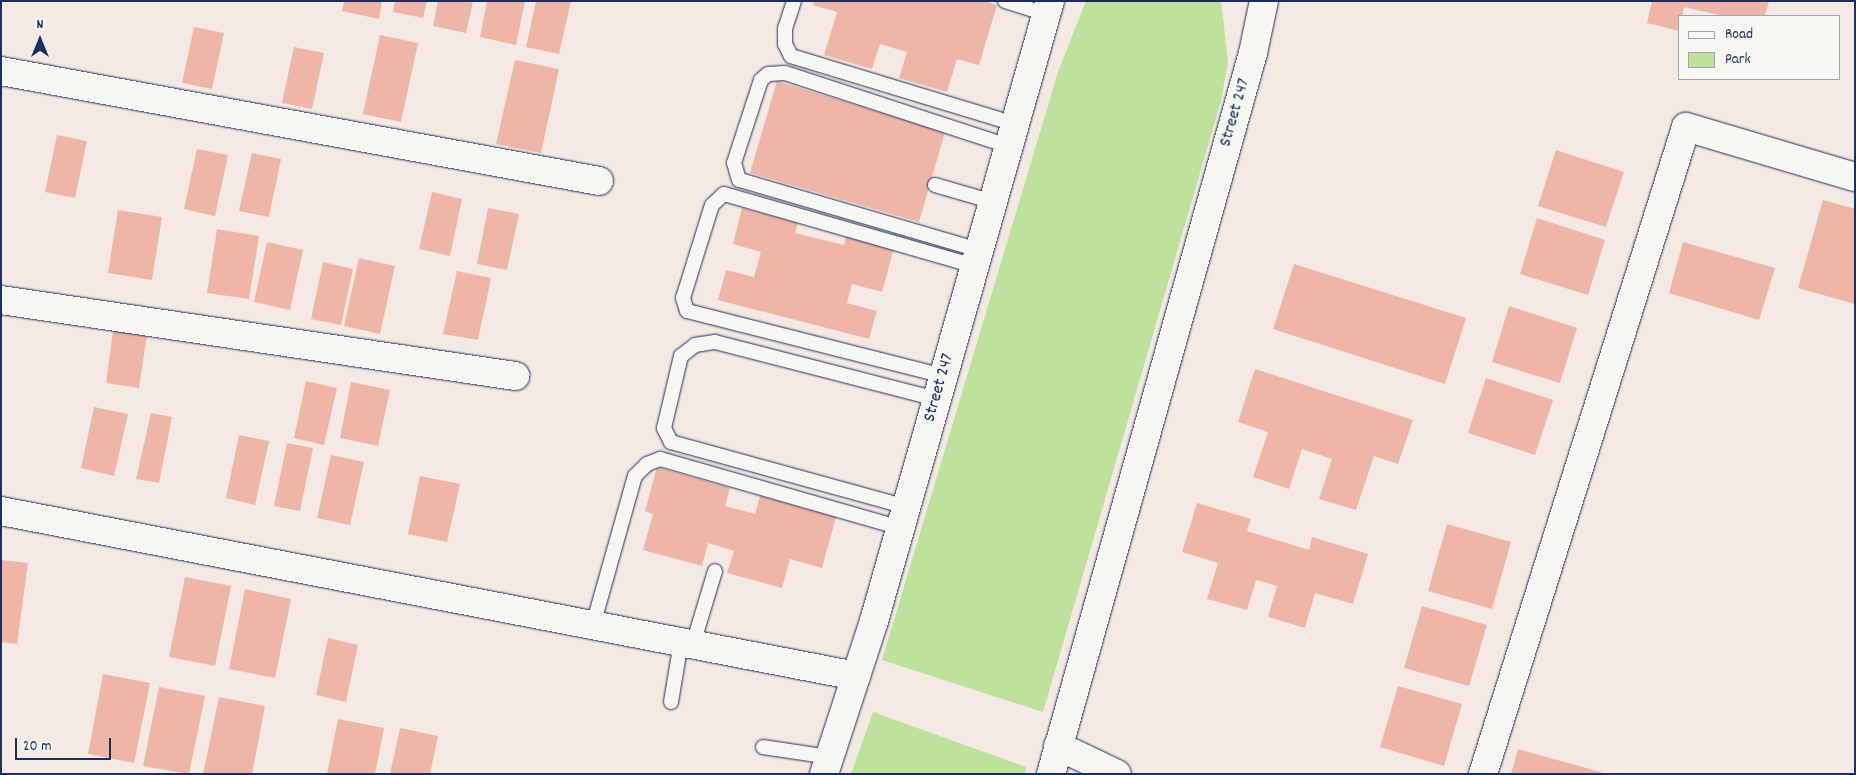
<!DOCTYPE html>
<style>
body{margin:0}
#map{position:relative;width:1856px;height:775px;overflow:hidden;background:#f5e9e3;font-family:Dekko,sans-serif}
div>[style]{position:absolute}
.green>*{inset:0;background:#bde29c}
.building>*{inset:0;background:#efb6a7}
.roads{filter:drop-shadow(0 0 1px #1b2f5e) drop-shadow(0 0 1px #1b2f5e)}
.lane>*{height:14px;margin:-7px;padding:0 7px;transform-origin:7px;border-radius:7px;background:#f6f6f2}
.street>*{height:28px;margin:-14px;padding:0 14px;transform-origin:14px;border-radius:14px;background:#f6f6f2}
.secondary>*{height:28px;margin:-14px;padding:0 14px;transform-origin:14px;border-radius:14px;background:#f6f6f2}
span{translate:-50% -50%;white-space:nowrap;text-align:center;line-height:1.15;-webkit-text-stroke:4.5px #f6f6f2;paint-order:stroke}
.street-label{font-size:18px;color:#1b2f5e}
.frame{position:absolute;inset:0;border:2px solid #1b2f5e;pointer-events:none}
.legend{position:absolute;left:1678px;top:15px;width:162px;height:65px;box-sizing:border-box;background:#f6f6f2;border:1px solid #9ea6b7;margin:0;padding:6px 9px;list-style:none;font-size:15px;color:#1b2f5e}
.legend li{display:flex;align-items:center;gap:10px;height:25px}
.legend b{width:25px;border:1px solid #9ea6b7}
.north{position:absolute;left:15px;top:15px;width:50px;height:50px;-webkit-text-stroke:4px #f6f6f2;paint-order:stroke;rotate:0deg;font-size:14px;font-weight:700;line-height:20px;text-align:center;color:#1b2f5e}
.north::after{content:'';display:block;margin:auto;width:18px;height:22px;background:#1b2f5e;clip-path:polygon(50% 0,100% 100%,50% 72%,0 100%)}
.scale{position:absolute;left:15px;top:738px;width:96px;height:22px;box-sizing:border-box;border:2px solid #1b2f5e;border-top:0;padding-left:6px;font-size:15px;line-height:18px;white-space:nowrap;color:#1b2f5e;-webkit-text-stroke:4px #f6f6f2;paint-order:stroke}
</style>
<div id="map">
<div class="green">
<div style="clip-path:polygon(1086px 1px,1221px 1px,1228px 62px,1221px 101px,1043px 712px,882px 660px,1058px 72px)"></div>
<div style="clip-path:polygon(873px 712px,1026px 767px,1025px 774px,851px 774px)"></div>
</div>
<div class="building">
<div style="clip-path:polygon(344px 1px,382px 1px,379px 19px,342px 11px)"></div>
<div style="clip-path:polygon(395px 1px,427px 1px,423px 18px,393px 12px)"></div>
<div style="clip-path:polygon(438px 1px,473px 1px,466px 33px,433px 26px)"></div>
<div style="clip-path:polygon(487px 1px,525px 1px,516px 45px,480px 37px)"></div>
<div style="clip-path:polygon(536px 1px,571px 1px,559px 54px,526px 47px)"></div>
<div style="clip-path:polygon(815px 1px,984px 1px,997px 5px,979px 65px,957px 59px,947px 92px,899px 78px,907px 52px,880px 44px,872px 69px,824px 55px,837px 12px,813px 5px)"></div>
<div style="clip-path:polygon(1652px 1px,1769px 1px,1765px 16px,1723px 16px,1684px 7px,1679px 31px,1647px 23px)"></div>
<div style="clip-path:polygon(194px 27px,224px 33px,212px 89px,182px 83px)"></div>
<div style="clip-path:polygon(380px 35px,418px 43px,401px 122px,363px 114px)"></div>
<div style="clip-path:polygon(294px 47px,324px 53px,312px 109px,282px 103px)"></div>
<div style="clip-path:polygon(515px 60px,559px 69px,541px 153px,496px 144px)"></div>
<div style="clip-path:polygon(777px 81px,945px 132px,919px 222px,750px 173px)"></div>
<div style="clip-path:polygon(57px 135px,87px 141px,75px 198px,45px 192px)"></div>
<div style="clip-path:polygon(197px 149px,228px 155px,215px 216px,184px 209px)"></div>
<div style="clip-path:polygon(1556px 150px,1624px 172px,1606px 227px,1538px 206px)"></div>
<div style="clip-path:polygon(252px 153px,281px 159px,269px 217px,239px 211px)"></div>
<div style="clip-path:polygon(432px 192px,462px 199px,450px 256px,419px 249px)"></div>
<div style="clip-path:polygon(1823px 200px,1855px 209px,1855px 304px,1798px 288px)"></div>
<div style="clip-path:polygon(488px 208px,519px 214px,507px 270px,477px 264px)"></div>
<div style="clip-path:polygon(742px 208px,798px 223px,795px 233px,844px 245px,846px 235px,894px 248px,882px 292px,852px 284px,847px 303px,877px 311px,869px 339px,718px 300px,726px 270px,754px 277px,761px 252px,733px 244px)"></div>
<div style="clip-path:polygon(118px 210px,162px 217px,152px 280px,108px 273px)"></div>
<div style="clip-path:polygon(1537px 218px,1605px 240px,1588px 295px,1520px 274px)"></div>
<div style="clip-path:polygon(217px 229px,259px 236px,249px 299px,207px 293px)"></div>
<div style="clip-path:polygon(267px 242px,303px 250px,290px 310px,254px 302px)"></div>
<div style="clip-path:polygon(1683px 242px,1775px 268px,1759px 320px,1669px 293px)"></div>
<div style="clip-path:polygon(359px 258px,395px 266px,380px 334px,344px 326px)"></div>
<div style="clip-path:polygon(323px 262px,353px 269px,341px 325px,311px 319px)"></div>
<div style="clip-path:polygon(1294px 264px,1466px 318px,1445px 384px,1273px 329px)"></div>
<div style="clip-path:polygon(457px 271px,491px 278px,478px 340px,443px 334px)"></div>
<div style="clip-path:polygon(1509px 306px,1577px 328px,1560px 383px,1492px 362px)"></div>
<div style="clip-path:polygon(114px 323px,148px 328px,139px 388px,106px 383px)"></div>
<div style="clip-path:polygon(1255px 369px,1413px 420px,1398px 464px,1374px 456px,1356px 510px,1319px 499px,1332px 459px,1302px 449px,1289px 489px,1253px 477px,1268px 432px,1238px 422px)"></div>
<div style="clip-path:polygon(1486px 378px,1553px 400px,1535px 455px,1468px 433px)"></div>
<div style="clip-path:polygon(306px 381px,337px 388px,324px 445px,294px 438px)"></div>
<div style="clip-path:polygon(351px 382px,390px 390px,378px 446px,340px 438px)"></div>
<div style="clip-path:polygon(94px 407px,128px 414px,114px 476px,81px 468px)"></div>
<div style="clip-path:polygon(151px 413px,172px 417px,159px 483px,136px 479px)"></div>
<div style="clip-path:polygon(239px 435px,269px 441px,255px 505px,226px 498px)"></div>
<div style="clip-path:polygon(287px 443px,313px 448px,300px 511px,274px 506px)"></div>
<div style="clip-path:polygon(331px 455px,364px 462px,350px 525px,317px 518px)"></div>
<div style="clip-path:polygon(657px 467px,730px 488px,725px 506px,755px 514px,760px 496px,836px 517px,822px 568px,790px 559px,782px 588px,727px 573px,734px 551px,708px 543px,702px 566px,643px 550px,653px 514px,645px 511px)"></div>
<div style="clip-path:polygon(420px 476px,460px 484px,447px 542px,408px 534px)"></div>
<div style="clip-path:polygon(1197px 503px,1251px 519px,1247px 531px,1309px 550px,1312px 537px,1368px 554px,1353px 604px,1315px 593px,1305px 628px,1268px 617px,1277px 586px,1256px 580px,1247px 610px,1207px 599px,1218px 563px,1182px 552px)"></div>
<div style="clip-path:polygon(1447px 524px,1511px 542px,1492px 609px,1428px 591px)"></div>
<div style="clip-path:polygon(1px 560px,28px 563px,17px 644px,1px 642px)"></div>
<div style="clip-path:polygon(185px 577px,231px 586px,215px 666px,169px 657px)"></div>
<div style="clip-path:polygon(245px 589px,291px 599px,275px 678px,229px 669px)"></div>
<div style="clip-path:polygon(1422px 606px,1487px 625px,1469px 686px,1404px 668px)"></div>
<div style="clip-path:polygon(328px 638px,358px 645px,346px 702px,316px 695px)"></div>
<div style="clip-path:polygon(103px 674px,150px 683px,134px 763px,88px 754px)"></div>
<div style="clip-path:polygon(1398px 686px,1462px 704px,1444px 766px,1380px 747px)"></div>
<div style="clip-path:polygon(159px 687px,205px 696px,189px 774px,143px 766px)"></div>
<div style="clip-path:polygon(219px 697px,265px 706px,252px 774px,203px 774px)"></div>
<div style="clip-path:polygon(338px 719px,384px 728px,375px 774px,327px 774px)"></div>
<div style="clip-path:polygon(400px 728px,438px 736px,430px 774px,390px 774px)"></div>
<div style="clip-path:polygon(1518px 749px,1604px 773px,1604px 774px,1511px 774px)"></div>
</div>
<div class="roads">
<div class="lane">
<div style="left:794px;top:1px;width:28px;rotate:108deg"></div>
<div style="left:785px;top:28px;width:16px;rotate:90deg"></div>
<div style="left:785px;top:44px;width:13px;rotate:63deg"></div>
<div style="left:791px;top:56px;width:234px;rotate:16.9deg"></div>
<div style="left:1005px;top:1px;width:43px;rotate:17.6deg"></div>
<div style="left:935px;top:185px;width:60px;rotate:16.3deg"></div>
<div style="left:979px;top:250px;width:250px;rotate:-163.7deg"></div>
<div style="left:739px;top:180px;width:18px;rotate:-106deg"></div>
<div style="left:734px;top:163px;width:87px;rotate:-72deg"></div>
<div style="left:761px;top:80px;width:9px;rotate:-41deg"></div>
<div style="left:768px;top:74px;width:17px;rotate:-3deg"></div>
<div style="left:785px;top:73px;width:236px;rotate:18.1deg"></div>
<div style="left:944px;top:376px;width:265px;rotate:-165.8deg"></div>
<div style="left:687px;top:311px;width:14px;rotate:-107deg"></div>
<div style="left:683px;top:298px;width:97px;rotate:-72.7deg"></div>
<div style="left:712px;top:205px;width:16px;rotate:-43deg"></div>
<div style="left:724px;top:194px;width:261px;rotate:16deg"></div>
<div style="left:907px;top:507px;width:245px;rotate:-164.6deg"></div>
<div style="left:671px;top:442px;width:16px;rotate:-117deg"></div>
<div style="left:664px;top:428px;width:74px;rotate:-76.7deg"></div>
<div style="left:681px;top:356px;width:18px;rotate:-38deg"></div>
<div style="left:695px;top:345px;width:20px;rotate:-9deg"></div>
<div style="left:715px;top:342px;width:229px;rotate:14.4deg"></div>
<div style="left:593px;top:625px;width:155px;rotate:-74.3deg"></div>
<div style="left:635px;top:476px;width:17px;rotate:-45deg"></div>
<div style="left:647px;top:464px;width:14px;rotate:-21deg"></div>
<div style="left:660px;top:459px;width:250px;rotate:16deg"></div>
<div style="left:693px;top:644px;width:76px;rotate:-73.2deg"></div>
<div style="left:671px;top:702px;width:61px;rotate:-80.5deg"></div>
<div style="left:763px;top:747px;width:68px;rotate:8.5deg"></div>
</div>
<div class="street">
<div style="left:1px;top:71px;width:608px;rotate:10.42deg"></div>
<div style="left:1px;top:300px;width:520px;rotate:8.41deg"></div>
<div style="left:1px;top:511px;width:871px;rotate:10.92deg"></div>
<div style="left:1058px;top:746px;width:65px;rotate:25.4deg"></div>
<div style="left:1483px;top:774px;width:678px;rotate:-72.58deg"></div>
<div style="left:1686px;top:127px;width:176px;rotate:16.5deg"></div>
</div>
<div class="secondary">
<div style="left:824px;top:774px;width:161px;rotate:-71.9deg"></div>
<div style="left:874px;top:621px;width:644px;rotate:-74.15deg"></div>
<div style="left:1051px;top:774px;width:749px;rotate:-74.35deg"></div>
<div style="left:1253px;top:53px;width:53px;rotate:-78.1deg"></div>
</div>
</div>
<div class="street-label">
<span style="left:1236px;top:113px;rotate:-74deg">Street 247</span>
<span style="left:940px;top:388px;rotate:-74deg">Street 247</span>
</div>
<div class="frame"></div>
<ul class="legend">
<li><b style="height:6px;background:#f6f6f2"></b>Road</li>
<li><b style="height:14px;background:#bde29c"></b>Park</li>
</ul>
<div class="north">N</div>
<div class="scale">20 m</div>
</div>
